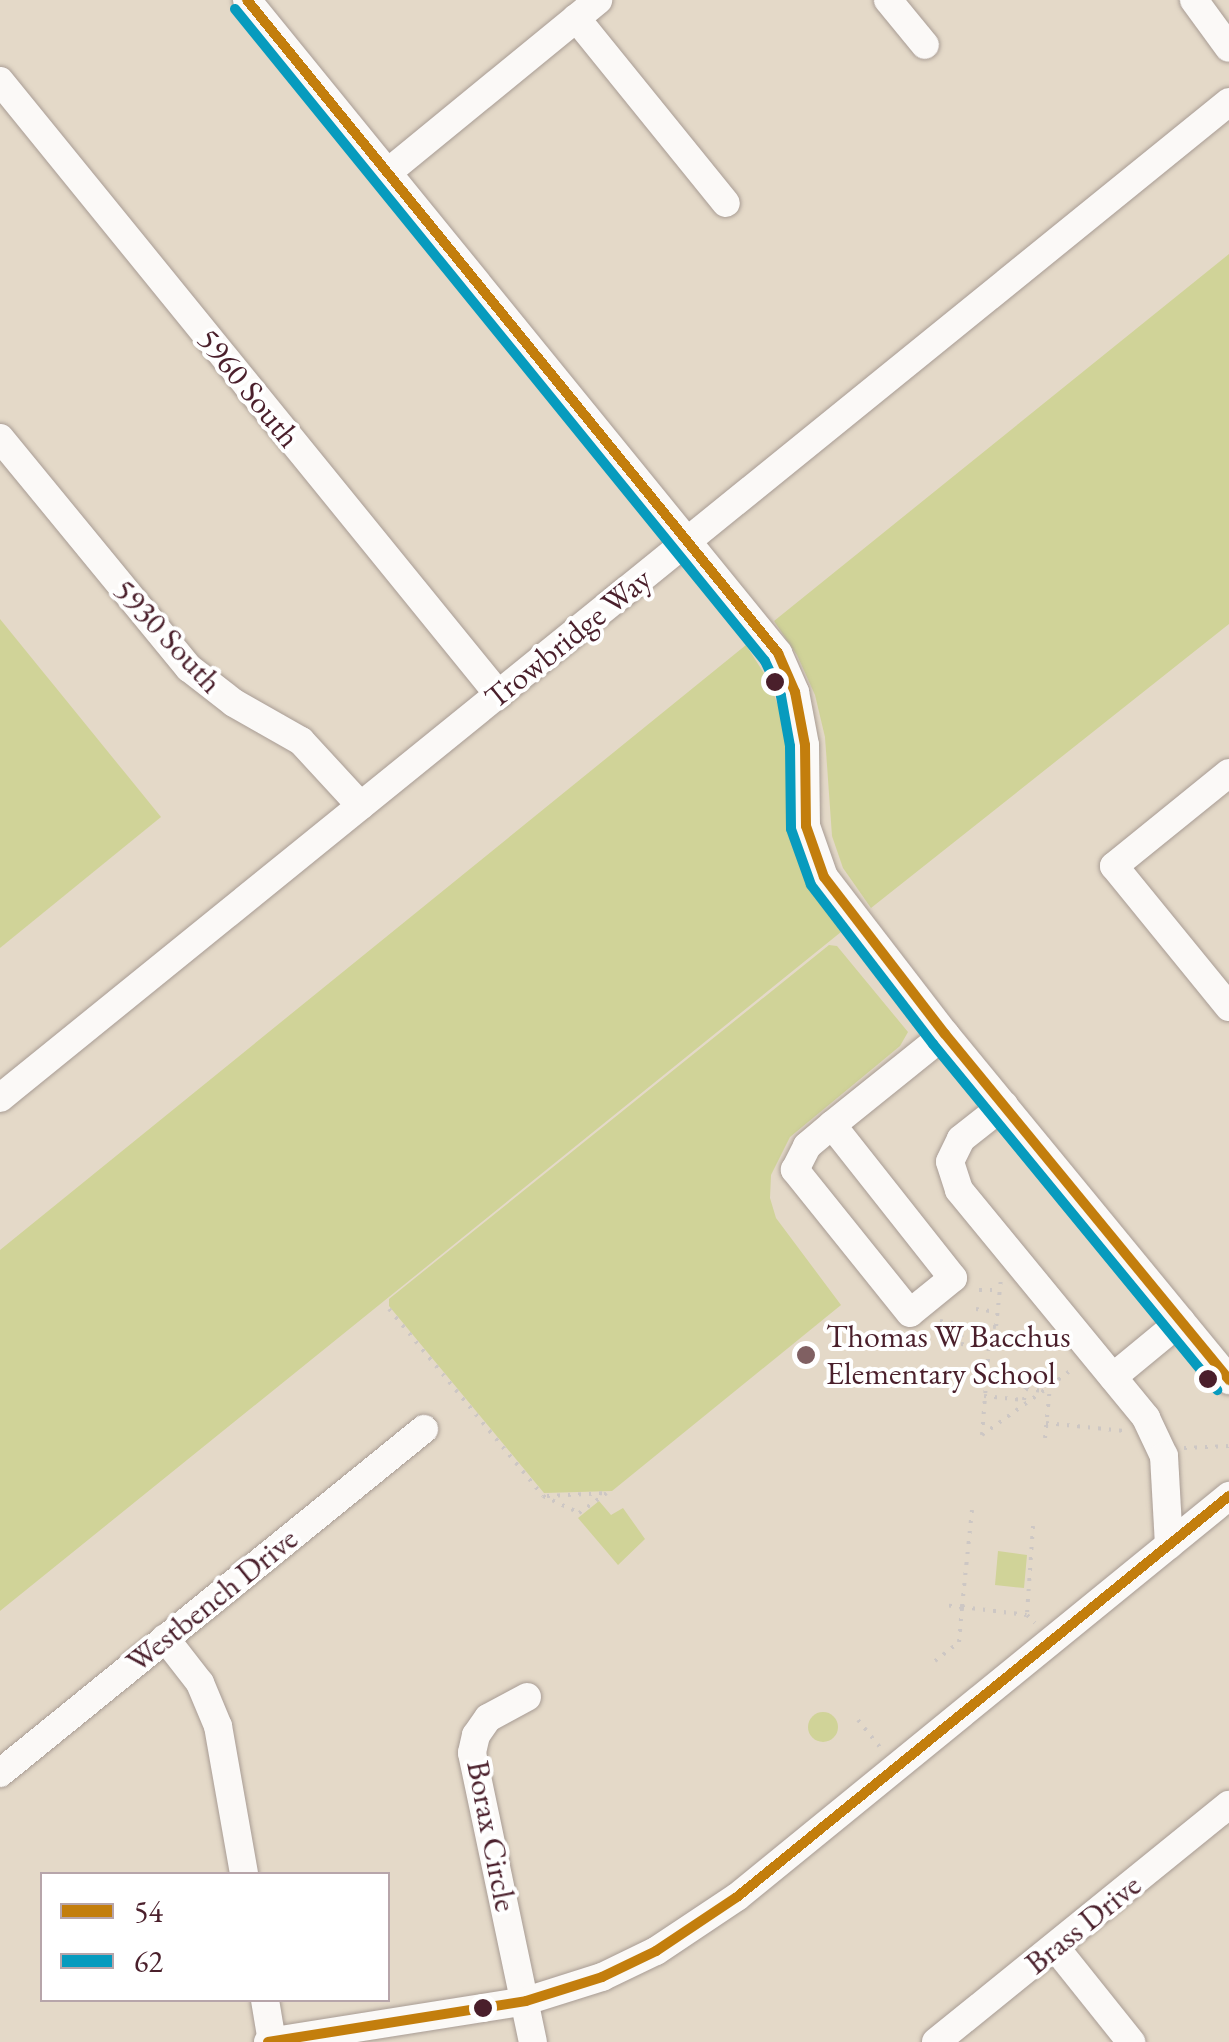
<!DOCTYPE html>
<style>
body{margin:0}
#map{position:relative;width:1229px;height:2042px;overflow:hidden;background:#e4d9c8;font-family:"EB Garamond",serif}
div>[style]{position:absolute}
.green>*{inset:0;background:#d0d398}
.round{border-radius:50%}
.path>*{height:4px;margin-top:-2px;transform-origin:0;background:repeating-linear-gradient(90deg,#cdc7c4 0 2.5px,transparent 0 10.5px)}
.roads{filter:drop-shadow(0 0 2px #a89c94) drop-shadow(0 0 2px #a89c94)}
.minor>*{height:28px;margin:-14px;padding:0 14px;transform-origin:14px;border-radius:14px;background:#fbf9f7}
.bus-1>*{height:10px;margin:-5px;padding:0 5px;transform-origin:5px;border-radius:5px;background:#c37e0d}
.bus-2>*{height:10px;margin:-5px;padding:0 5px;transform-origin:5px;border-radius:5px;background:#079bbe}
.dots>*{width:28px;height:28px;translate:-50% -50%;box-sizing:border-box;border:5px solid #fff;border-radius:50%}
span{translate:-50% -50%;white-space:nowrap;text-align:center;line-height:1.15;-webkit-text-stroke:8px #fff;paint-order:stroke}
.street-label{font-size:32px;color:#4a1f2b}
.poi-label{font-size:32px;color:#4a1f2b}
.left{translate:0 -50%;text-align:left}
.legend{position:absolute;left:40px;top:1872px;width:350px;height:130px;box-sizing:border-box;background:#fff;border:2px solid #b7a5aa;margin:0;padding:12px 18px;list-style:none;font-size:30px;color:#4a1f2b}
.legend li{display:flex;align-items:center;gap:20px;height:50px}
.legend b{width:50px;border:2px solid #b7a5aa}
</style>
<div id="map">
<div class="green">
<div style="clip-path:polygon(1229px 254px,1229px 624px,871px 908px,843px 868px,832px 836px,825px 737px,815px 695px,797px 655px,774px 621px)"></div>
<div style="clip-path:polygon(0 619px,161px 817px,0 948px)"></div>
<div style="clip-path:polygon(746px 645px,769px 681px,785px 725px,791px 817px,803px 867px,841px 932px,0 1611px,0 1250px)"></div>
<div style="clip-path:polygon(829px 945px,837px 946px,908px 1032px,900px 1046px,790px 1137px,771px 1175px,770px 1198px,776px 1218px,841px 1305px,612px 1491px,544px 1493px,389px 1306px,389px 1299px)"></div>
<div style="clip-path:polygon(599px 1501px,611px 1515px,623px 1508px,645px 1539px,618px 1565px,578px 1518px)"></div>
<div style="clip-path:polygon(998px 1551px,1027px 1555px,1024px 1588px,995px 1585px)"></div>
<div class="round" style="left:808px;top:1712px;width:30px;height:30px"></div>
</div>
<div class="path">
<div style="left:979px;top:1290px;width:20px"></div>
<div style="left:389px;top:1309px;width:242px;rotate:50.5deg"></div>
<div style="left:543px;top:1496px;width:40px;rotate:25deg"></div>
<div style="left:579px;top:1513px;width:34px;rotate:-36deg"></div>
<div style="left:976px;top:1309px;width:21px;rotate:8deg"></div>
<div style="left:940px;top:1321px;width:22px;rotate:8deg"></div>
<div style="left:962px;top:1324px;width:20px;rotate:93deg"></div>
<div style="left:961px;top:1344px;width:39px;rotate:6deg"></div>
<div style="left:962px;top:1324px;width:34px;rotate:5deg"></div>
<div style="left:994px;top:1347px;width:69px;rotate:-84.2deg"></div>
<div style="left:1030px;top:1349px;width:31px;rotate:-84deg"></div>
<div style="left:1026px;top:1389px;width:17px;rotate:7deg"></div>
<div style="left:984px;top:1396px;width:40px;rotate:5.7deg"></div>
<div style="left:1024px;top:1400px;width:15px;rotate:-82deg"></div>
<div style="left:1046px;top:1423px;width:79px;rotate:5.8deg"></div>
<div style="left:982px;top:1435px;width:89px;rotate:-85.5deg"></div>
<div style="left:982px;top:1435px;width:84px;rotate:-35.8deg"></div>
<div style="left:1045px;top:1438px;width:52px;rotate:-84.5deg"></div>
<div style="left:1050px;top:1386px;width:30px;rotate:-37deg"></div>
<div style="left:1184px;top:1448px;width:45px;rotate:-2.5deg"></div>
<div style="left:547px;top:1496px;width:60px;rotate:-2.9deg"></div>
<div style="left:972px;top:1510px;width:98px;rotate:95.9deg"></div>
<div style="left:962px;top:1607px;width:65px;rotate:7deg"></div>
<div style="left:1033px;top:1526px;width:89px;rotate:93.9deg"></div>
<div style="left:1027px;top:1615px;width:11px;rotate:45deg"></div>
<div style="left:935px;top:1661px;width:31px;rotate:-38deg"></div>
<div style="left:959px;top:1642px;width:35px;rotate:-85deg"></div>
<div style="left:962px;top:1607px;width:18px;rotate:-174deg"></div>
<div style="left:858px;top:1720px;width:36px;rotate:51deg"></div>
</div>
<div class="roads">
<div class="minor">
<div style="left:247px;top:0;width:842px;rotate:50.88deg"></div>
<div style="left:778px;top:653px;width:43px;rotate:66.4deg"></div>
<div style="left:795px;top:692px;width:54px;rotate:79.3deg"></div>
<div style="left:805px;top:745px;width:81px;rotate:89.3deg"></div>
<div style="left:806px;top:826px;width:54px;rotate:70.6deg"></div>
<div style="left:824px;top:877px;width:198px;rotate:52.4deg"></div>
<div style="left:945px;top:1034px;width:448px;rotate:50.6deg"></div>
<div style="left:888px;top:0;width:58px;rotate:50.6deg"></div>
<div style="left:1194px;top:0;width:59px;rotate:53.9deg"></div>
<div style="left:576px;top:18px;width:238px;rotate:51deg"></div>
<div style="left:0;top:81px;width:791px;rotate:50.9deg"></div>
<div style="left:387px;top:173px;width:273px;rotate:-39.3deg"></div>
<div style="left:0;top:438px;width:298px;rotate:50.6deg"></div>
<div style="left:189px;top:668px;width:57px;rotate:37.9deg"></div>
<div style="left:234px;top:703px;width:77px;rotate:29.6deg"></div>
<div style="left:301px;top:741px;width:88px;rotate:47.3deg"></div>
<div style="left:1229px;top:773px;width:148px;rotate:141deg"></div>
<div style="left:1114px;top:866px;width:182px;rotate:50.8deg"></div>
<div style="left:0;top:1098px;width:1582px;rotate:-39.02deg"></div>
<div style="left:1004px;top:1105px;width:55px;rotate:141.7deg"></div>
<div style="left:961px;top:1139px;width:25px;rotate:116deg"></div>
<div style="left:950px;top:1162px;width:29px;rotate:72deg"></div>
<div style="left:959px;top:1190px;width:295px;rotate:50.6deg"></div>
<div style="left:1146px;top:1418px;width:42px;rotate:64.7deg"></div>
<div style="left:1164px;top:1456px;width:89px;rotate:86.8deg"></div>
<div style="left:832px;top:1125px;width:195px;rotate:51.7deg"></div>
<div style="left:953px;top:1278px;width:55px;rotate:140.9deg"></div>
<div style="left:910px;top:1313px;width:184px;rotate:-128.8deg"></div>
<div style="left:795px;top:1170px;width:27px;rotate:-63deg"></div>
<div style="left:807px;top:1146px;width:33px;rotate:-40deg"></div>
<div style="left:832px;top:1125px;width:145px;rotate:-38.8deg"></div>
<div style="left:1113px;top:1377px;width:88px;rotate:-39.5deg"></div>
<div style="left:165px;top:1638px;width:57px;rotate:52.1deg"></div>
<div style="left:200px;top:1683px;width:47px;rotate:67.3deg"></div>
<div style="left:218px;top:1726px;width:150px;rotate:80deg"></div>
<div style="left:527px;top:1697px;width:44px;rotate:151.7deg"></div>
<div style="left:488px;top:1718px;width:21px;rotate:125deg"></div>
<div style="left:476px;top:1735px;width:18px;rotate:103deg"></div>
<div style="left:472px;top:1753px;width:295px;rotate:78.1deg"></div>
<div style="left:0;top:1773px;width:546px;rotate:-39.05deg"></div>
<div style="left:1055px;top:1947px;width:122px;rotate:51.3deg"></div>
<div style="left:265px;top:2000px;width:43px;rotate:80.5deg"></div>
<div style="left:268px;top:2042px;width:261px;rotate:-9deg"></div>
<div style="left:526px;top:2001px;width:80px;rotate:-17.5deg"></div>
<div style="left:602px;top:1977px;width:60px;rotate:-25.7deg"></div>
<div style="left:656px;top:1951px;width:97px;rotate:-33.7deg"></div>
<div style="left:737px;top:1897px;width:635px;rotate:-39.18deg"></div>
<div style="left:936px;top:2042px;width:377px;rotate:-39deg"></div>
</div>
</div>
<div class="bus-1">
<div style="left:247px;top:0;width:842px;rotate:50.88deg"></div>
<div style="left:778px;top:653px;width:43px;rotate:66.4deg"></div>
<div style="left:795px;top:692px;width:54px;rotate:79.3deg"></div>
<div style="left:805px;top:745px;width:81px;rotate:89.3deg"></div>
<div style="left:806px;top:826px;width:54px;rotate:70.6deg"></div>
<div style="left:824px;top:877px;width:198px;rotate:52.4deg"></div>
<div style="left:945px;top:1034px;width:448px;rotate:50.6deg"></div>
<div style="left:268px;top:2042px;width:261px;rotate:-9deg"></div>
<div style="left:526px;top:2001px;width:80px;rotate:-17.5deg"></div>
<div style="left:602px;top:1977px;width:60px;rotate:-25.7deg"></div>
<div style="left:656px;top:1951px;width:97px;rotate:-33.7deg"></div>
<div style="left:737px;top:1897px;width:635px;rotate:-39.18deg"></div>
</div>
<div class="bus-2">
<div style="left:235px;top:9px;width:840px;rotate:50.89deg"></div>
<div style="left:765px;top:661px;width:38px;rotate:65deg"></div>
<div style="left:781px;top:696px;width:51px;rotate:79.8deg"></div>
<div style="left:790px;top:746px;width:83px;rotate:89.3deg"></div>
<div style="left:791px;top:829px;width:59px;rotate:70.3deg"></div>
<div style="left:811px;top:885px;width:200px;rotate:52.5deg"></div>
<div style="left:933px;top:1044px;width:448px;rotate:50.6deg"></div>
</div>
<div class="dots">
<div style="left:775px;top:682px;background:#4a1f2b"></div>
<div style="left:806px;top:1355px;background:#806062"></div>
<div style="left:1208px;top:1379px;background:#4a1f2b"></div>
<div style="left:483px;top:2008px;background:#4a1f2b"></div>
</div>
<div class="street-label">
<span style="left:249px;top:388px;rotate:51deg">5960 South</span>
<span style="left:168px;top:636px;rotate:47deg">5930 South</span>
<span style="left:568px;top:638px;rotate:-39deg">Trowbridge Way</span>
<span style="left:212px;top:1600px;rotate:-39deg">Westbench Drive</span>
<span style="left:492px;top:1836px;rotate:79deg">Borax Circle</span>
<span style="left:1083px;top:1924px;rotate:-39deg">Brass Drive</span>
</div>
<div class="poi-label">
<span class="left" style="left:826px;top:1355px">Thomas W Bacchus<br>Elementary School</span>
</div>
<ul class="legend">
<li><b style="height:12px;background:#c37e0d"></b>54</li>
<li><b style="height:12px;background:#079bbe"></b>62</li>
</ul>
</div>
